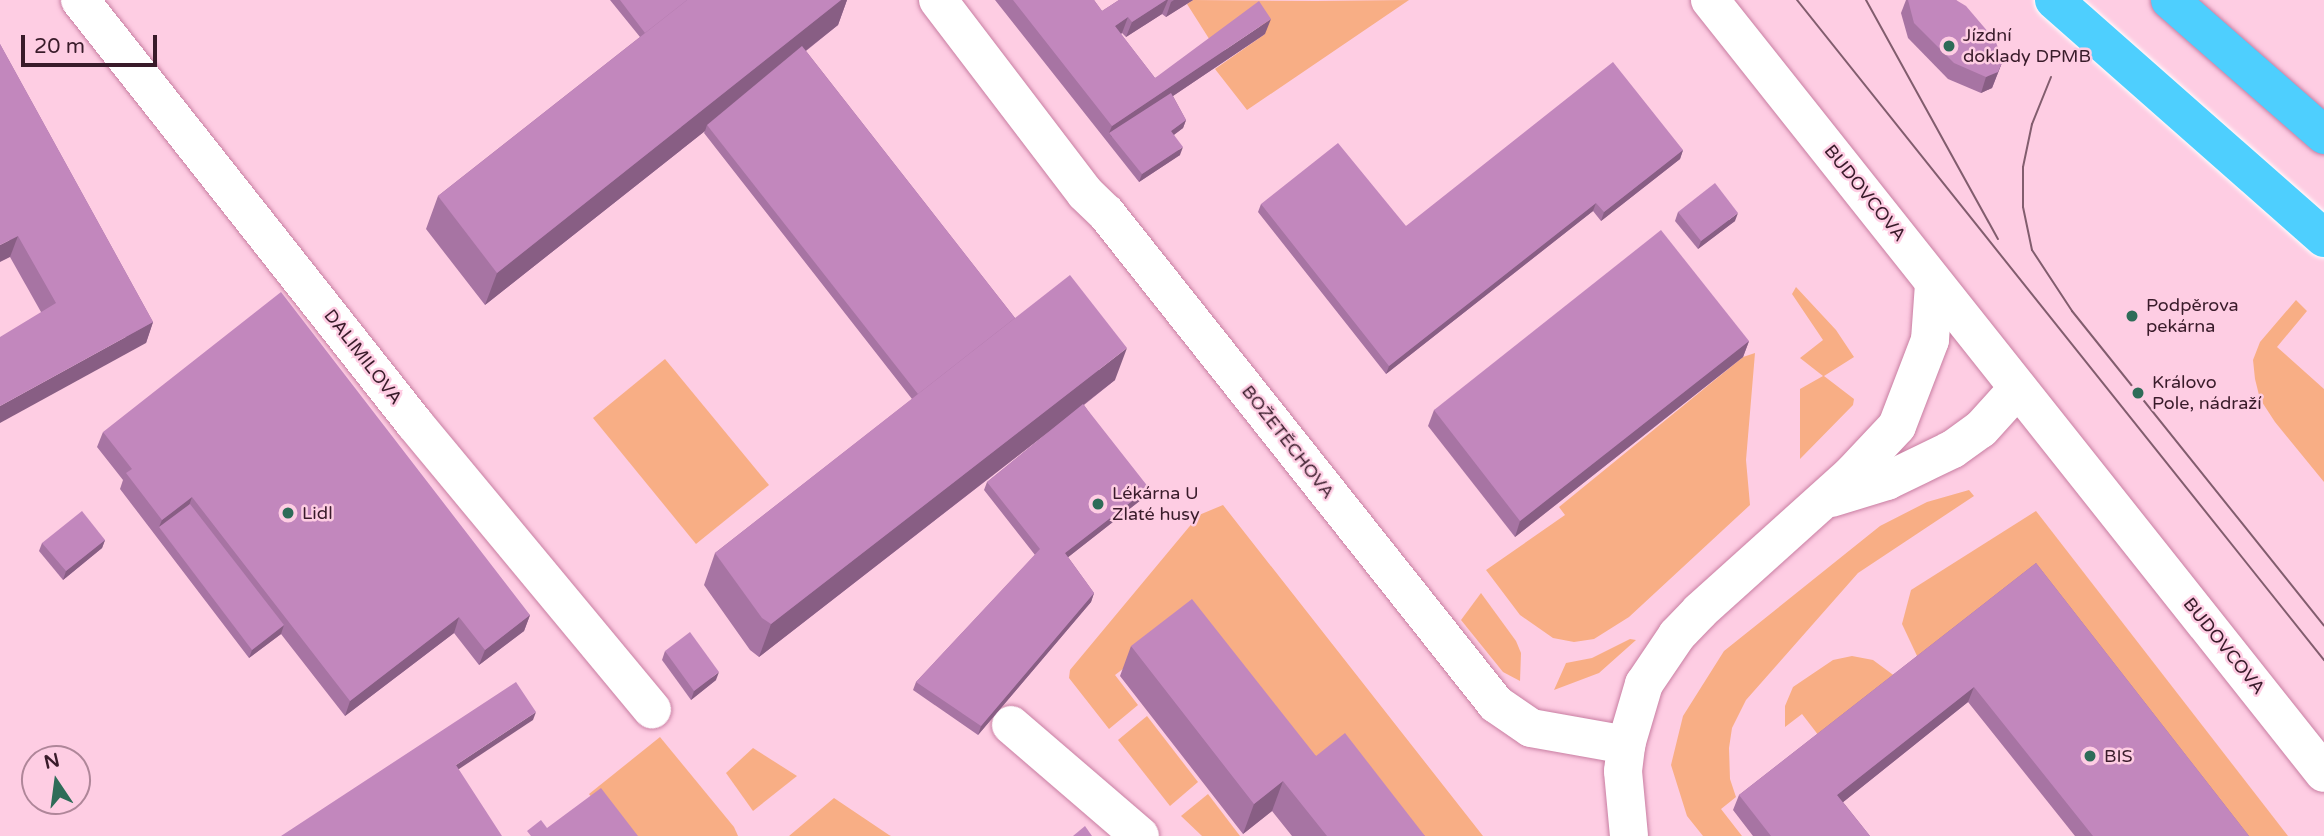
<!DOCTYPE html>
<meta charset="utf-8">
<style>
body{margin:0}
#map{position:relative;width:2324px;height:836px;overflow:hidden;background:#fecde3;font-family:"Varela Round",sans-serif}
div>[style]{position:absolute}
.green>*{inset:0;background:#f8ae85}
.roads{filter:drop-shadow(0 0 2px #c87ea2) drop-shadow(0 0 2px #c87ea2)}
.minor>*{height:38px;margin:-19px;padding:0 19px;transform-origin:19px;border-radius:19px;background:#fff}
.trunk>*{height:38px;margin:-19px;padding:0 19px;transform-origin:19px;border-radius:19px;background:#4ecffe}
.tram>*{height:2px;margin:-1px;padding:0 1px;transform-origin:1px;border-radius:1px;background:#825d6e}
.bridges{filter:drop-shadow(0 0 2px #fff) drop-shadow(0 0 2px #fff)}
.trunk-bridge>*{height:38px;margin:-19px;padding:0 19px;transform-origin:19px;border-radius:19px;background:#4ecffe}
.wall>*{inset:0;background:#a774a3}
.shaded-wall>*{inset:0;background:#885e84}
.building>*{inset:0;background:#c287bd}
.dots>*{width:19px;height:19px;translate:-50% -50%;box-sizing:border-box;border:4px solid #fecde3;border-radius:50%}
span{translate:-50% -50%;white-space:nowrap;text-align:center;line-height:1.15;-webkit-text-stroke:5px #fecde3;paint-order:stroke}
.poi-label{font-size:18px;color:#391b2a}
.left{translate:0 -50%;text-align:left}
.street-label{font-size:18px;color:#391b2a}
.north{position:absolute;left:21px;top:745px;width:70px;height:70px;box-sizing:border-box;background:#fecde3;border:2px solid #af8699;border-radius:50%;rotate:347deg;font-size:19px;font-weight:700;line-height:28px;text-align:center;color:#391b2a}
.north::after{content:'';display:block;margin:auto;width:24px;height:32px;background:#2e6c58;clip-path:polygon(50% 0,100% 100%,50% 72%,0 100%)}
.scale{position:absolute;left:21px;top:35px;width:136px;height:32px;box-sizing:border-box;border:4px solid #391b2a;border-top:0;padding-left:9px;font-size:21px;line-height:24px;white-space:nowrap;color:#391b2a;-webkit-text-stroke:5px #fecde3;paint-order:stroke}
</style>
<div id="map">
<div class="green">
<div style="clip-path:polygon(1193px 0,1316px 1px,1409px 0,1247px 110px,1215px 69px,1265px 34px,1253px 17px,1213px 45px,1187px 4px)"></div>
<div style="clip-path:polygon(1796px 287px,1836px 330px,1854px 357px,1824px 376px,1854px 399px,1853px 405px,1800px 459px,1800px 389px,1823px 376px,1800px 358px,1823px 340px,1792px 294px)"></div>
<div style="clip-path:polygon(2296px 300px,2307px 311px,2277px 347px,2324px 389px,2324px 482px,2275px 422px,2260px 399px,2255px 379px,2253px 360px,2260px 342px)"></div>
<div style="clip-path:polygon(1755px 353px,1746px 460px,1750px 505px,1629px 617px,1594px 639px,1574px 642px,1553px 638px,1520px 615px,1486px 570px,1565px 515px,1559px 507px,1743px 357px)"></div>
<div style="clip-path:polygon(665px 359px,769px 485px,696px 544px,593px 418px)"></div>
<div style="clip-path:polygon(1969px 490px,1974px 496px,1858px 573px,1746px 700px,1732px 728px,1729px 748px,1730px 779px,1736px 797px,1721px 809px,1742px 836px,1703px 836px,1687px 816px,1671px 765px,1683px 716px,1724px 651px,1880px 526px,1927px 502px)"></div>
<div style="clip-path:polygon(1223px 505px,1483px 836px,1396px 836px,1305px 781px,1182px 624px,1115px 675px,1138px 705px,1109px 729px,1069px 678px,1070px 670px,1199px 515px)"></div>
<div style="clip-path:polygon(2036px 511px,2288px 836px,2238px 836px,1918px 658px,1902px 624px,1911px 590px)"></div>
<div style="clip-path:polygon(1481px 593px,1516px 641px,1521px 653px,1520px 681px,1503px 672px,1461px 620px)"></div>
<div style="clip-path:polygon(1630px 639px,1636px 640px,1599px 673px,1554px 690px,1566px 663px,1592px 658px)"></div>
<div style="clip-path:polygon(1852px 656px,1873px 660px,1896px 677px,1819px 736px,1802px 714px,1785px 727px,1785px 706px,1793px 687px,1833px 660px)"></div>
<div style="clip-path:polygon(1147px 716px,1198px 782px,1170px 806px,1118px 740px)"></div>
<div style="clip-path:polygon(660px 737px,734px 827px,738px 836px,621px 836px,589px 794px)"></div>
<div style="clip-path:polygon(753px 748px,797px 776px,753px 811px,726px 773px)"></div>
<div style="clip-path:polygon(1208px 794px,1240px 836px,1202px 836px,1181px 816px)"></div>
<div style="clip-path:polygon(834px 798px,889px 835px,891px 836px,789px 836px)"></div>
</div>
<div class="roads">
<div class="minor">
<div style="left:80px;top:0;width:540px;rotate:51.69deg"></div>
<div style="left:415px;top:424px;width:371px;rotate:50.3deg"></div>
<div style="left:938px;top:0;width:243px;rotate:52.7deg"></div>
<div style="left:1085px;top:193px;width:29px;rotate:44deg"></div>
<div style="left:1106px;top:213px;width:627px;rotate:51.54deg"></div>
<div style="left:1496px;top:704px;width:42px;rotate:34.4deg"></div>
<div style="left:1531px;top:728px;width:97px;rotate:10.1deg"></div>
<div style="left:1710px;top:0;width:987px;rotate:51.54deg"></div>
<div style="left:1831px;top:498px;width:59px;rotate:-16.9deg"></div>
<div style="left:1887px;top:481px;width:73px;rotate:-25.9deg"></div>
<div style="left:1953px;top:449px;width:34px;rotate:-36deg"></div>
<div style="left:1981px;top:429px;width:55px;rotate:-47.9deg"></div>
<div style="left:1011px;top:725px;width:170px;rotate:40.7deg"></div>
<div style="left:1629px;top:836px;width:65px;rotate:-95.3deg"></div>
<div style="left:1623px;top:771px;width:26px;rotate:-83deg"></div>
<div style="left:1626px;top:745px;width:64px;rotate:-73.6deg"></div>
<div style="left:1644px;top:684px;width:59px;rotate:-56deg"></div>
<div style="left:1677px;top:635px;width:33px;rotate:-46deg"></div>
<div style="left:1700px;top:611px;width:203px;rotate:-42deg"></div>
<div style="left:1851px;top:475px;width:67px;rotate:-46.8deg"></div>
<div style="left:1897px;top:426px;width:92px;rotate:-69deg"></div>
<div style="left:1930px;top:340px;width:56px;rotate:-85.9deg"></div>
</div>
<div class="trunk">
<div style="left:2170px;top:0;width:205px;rotate:41.2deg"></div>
</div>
</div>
<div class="tram">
<div style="left:1797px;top:0;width:845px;rotate:51.39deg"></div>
<div style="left:1866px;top:0;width:273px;rotate:61.1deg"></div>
<div style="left:2051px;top:77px;width:51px;rotate:112deg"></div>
<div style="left:2032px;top:124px;width:44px;rotate:101.8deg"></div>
<div style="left:2023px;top:167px;width:40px;rotate:90deg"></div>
<div style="left:2023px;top:207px;width:44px;rotate:78.2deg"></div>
<div style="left:2032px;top:250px;width:73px;rotate:56.7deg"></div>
<div style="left:2072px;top:311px;width:403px;rotate:51.3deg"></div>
</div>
<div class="bridges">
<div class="trunk-bridge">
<div style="left:2054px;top:0;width:360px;rotate:41.4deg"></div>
</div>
</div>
<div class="wall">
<div style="clip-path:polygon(610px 0,847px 0,838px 25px,806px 51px,1015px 318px,1115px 380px,1084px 405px,1146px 496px,1068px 557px,1094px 593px,1091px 602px,978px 735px,913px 690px,916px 682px,1035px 555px,984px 490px,987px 482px,1050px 431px,759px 657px,750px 650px,704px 585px,715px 553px,912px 399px,704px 133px,705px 131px,485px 305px,426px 229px,438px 196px,640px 37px)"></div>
<div style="clip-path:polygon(995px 0,1094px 0,1102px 11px,1119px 0,1193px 0,1166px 17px,1162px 14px,1126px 37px,1122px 33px,1121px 34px,1155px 78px,1265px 34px,1173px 96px,1186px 120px,1183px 128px,1174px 135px,1180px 155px,1139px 182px)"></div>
<div style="clip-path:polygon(1906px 0,1956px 0,2003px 60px,1992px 88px,1981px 93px,1948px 79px,1908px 38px,1901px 13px)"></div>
<div style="clip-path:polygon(0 44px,153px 322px,146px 343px,41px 312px,10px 257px)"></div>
<div style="clip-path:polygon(1683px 150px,1680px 159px,1601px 221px,1593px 211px,1386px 374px,1258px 212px,1261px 204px,1406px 226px)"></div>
<div style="clip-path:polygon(1678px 212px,1735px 221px,1698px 249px,1675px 221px)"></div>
<div style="clip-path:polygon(1749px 341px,1743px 357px,1515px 537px,1428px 426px,1434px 410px)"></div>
<div style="clip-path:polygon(103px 432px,530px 615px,524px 631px,479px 665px,454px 633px,345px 716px,281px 634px,249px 658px,120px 489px,123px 480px,97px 447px)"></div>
<div style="clip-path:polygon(105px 540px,102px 548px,63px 580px,39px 551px,42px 543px)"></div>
<div style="clip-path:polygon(2036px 563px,2249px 836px,2075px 836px,1968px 702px,1843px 802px,1870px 836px,1753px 836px,1733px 810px,1739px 795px)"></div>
<div style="clip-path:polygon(1131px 646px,1316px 756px,1425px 836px,1292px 836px,1272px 811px,1243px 834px,1120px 676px)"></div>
<div style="clip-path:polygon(665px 651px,716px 680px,691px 700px,662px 660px)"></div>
</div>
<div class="shaded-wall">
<div style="clip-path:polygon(841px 0,847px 0,838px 25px,709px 127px,707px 125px,705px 131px,485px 305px,497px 273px)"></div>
<div style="clip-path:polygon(1166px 0,1168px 0,1162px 14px,1126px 37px,1132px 22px)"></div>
<div style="clip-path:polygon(1174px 0,1193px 0,1166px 17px,1171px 2px)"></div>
<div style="clip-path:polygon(1128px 17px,1122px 33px,1109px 41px,1115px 26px)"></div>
<div style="clip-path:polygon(1271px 19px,1265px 34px,1112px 137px,1109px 133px,1112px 126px)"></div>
<div style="clip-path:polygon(2003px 60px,1992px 88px,1981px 93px,1986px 77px)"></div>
<div style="clip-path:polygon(1186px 120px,1183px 128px,1168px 139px,1171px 131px)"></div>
<div style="clip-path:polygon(1183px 147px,1180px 155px,1139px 182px,1142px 174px)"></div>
<div style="clip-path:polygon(1683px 150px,1680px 159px,1601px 221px,1604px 212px)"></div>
<div style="clip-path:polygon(1596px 203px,1593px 211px,1386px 374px,1389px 366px)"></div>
<div style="clip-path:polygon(1738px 213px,1735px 221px,1698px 249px,1701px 241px)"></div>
<div style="clip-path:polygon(18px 236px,10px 257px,0 262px,0 245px)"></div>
<div style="clip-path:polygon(153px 322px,146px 343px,0 423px,0 406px)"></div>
<div style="clip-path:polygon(1749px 341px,1743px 357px,1515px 537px,1520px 521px)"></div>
<div style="clip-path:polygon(1127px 348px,1115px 380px,759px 657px,771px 624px)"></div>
<div style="clip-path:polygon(1149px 488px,1146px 496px,1062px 562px,1065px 553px)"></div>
<div style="clip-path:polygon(192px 497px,187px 512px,159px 527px,162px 520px)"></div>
<div style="clip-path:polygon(105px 540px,102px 548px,63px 580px,66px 571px)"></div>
<div style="clip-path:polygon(1094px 593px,1091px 602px,978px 735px,981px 726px)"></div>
<div style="clip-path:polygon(530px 615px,524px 631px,479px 665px,485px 650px)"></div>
<div style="clip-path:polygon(459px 617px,454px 633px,345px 716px,350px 701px)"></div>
<div style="clip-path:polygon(284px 625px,281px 634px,249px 658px,252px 650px)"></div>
<div style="clip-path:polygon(719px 672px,716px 680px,691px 700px,694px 691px)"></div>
<div style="clip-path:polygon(1974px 687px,1968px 702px,1832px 811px,1837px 795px)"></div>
<div style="clip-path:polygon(536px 712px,533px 720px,453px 773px,456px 765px)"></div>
<div style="clip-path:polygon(1283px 781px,1272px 811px,1243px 834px,1254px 804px)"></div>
</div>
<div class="building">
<div style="clip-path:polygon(620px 0,687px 0,645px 33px)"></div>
<div style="clip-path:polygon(687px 0,841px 0,497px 273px,438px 196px)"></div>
<div style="clip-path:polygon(1013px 0,1094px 0,1102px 11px,1119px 0,1166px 0,1132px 22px,1128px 17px,1115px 26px,1155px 78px,1259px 1px,1271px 19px,1112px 126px)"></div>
<div style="clip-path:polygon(1908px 0,1956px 0,1966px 6px,1995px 40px,2003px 60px,1998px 72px,1986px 77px,1954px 63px,1914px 23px)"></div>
<div style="clip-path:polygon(0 44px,153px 322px,0 406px,0 337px,56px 303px,18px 236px,0 245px)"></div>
<div style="clip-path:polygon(802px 46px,1015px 318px,918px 394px,707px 125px)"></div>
<div style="clip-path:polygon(1613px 62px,1683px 150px,1604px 212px,1596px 203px,1389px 366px,1261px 204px,1338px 143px,1406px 226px)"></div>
<div style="clip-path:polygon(1171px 93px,1186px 120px,1171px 131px,1183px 147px,1142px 174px,1109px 133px)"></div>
<div style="clip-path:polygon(1715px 183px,1738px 213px,1701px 241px,1678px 212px)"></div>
<div style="clip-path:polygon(1661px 230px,1749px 341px,1520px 521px,1434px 410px)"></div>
<div style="clip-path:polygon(1070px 275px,1127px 348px,771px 624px,762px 618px,715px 553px)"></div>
<div style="clip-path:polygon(281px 292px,530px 615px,485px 650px,459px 617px,350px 701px,192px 497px,162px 520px,126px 473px,132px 469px,103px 432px)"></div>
<div style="clip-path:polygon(1083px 404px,1149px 488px,1065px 553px,1094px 593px,981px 726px,916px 682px,1040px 549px,987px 482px)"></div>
<div style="clip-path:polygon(190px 504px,284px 625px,252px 650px,159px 527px)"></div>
<div style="clip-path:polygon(82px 511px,105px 540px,66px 571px,42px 543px)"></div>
<div style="clip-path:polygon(2036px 563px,2249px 836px,2093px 836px,1974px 687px,1837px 795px,1870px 836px,1771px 836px,1739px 795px)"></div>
<div style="clip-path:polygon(1192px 599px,1316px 756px,1345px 733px,1425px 836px,1327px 836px,1283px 781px,1254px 804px,1131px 646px)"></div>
<div style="clip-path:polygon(690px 632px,719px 672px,694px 691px,665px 651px)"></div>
<div style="clip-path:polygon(516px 682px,536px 712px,456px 765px,502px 836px,281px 836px)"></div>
<div style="clip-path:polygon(601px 788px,638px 836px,531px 836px,527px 831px,541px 820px,547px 828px)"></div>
<div style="clip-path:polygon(1085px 826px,1092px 836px,1073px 836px)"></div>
</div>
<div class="dots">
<div style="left:1949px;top:46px;background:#2e6c58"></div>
<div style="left:2132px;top:316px;background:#2e6c58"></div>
<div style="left:2138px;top:393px;background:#2e6c58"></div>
<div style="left:1098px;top:504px;background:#2e6c58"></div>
<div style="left:288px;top:513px;background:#2e6c58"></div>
<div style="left:2090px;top:756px;background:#2e6c58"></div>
</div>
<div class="poi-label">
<span class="left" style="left:1963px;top:46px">Jízdní<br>doklady DPMB</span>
<span class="left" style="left:2146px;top:316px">Podpěrova<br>pekárna</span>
<span class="left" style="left:2152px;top:393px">Královo<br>Pole, nádraží</span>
<span class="left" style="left:1112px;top:504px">Lékárna U<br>Zlaté husy</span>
<span class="left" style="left:302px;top:513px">Lidl</span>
<span class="left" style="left:2104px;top:756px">BIS</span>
</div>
<div class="street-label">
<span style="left:1865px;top:193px;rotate:51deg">BUDOVCOVA</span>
<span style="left:363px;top:357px;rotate:52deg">DALIMILOVA</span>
<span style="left:1288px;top:442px;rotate:52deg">BOŽETĚCHOVA</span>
<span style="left:2224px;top:646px;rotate:51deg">BUDOVCOVA</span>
</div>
<div class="north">N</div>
<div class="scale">20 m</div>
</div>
